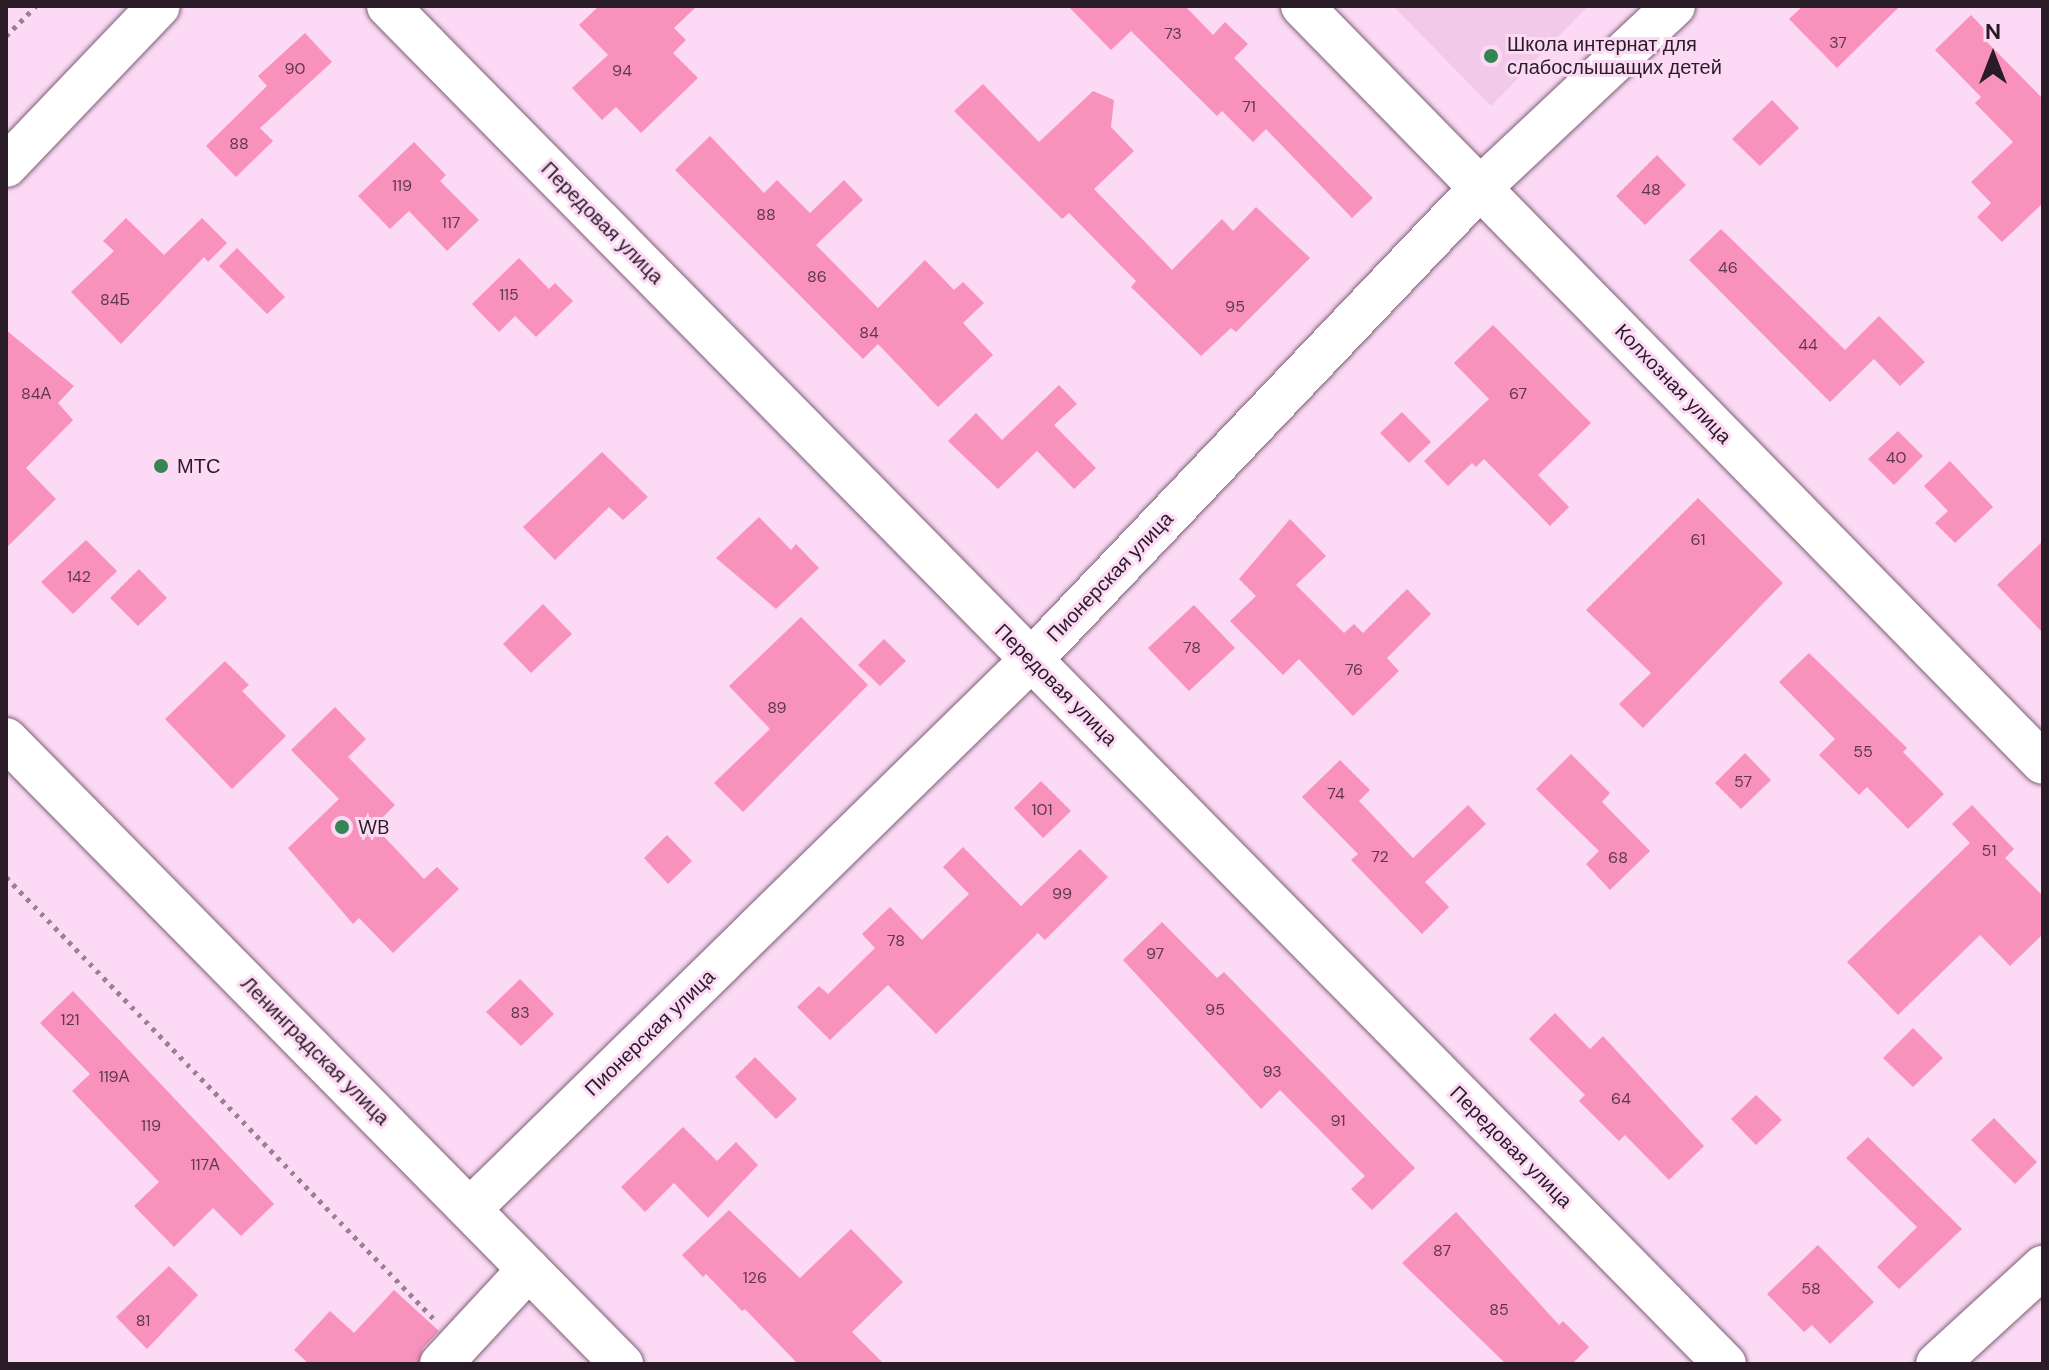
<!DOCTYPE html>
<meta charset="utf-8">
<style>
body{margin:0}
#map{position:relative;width:2049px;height:1370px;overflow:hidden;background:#fcd9f4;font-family:"DM Sans",sans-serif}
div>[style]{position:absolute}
.built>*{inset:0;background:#f2c9e9}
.building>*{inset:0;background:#f991bd}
.path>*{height:5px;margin-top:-2.5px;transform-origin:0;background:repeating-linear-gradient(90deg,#998093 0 4px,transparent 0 10px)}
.roads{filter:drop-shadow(0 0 2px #7d5f77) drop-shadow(0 0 2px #7d5f77)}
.minor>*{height:42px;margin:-21px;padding:0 21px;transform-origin:21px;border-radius:21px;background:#fff}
.dots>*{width:22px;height:22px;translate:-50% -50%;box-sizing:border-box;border:4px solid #fcd9f4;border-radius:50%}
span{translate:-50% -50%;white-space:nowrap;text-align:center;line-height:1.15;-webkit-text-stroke:6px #fcd9f4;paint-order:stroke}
.number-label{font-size:16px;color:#5d394c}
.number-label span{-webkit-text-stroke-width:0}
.poi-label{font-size:20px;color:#291c26}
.left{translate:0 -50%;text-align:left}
.street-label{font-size:20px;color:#291c26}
.frame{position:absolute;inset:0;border:8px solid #291c26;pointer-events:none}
.north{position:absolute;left:1953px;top:16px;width:80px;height:80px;-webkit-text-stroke:6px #fcd9f4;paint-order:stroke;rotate:0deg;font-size:22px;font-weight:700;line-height:32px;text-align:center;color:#291c26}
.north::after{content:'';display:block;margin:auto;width:28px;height:36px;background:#291c26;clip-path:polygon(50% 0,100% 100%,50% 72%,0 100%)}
</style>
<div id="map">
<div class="built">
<div style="clip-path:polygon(1393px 6px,1588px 6px,1491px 106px)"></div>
</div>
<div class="building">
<div style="clip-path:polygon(599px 6px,697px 6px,674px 28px,686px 40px,673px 53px,698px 78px,641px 133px,616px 107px,602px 120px,572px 88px,608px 55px,579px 25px)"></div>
<div style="clip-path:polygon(1068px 6px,1185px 6px,1213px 35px,1225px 22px,1248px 44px,1234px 58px,1373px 198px,1352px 218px,1266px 129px,1253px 142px,1222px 111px,1217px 116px,1131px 31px,1111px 50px)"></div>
<div style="clip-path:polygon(1803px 6px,1900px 6px,1837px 68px,1789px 19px)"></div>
<div style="clip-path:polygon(1971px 15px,1990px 35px,1985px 40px,2043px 99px,2043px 203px,2002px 242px,1977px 217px,1991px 203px,1971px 182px,2013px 142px,1975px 103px,1981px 97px,1935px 50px)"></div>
<div style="clip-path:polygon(305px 33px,332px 62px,260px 128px,273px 141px,236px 177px,206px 146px,267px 86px,258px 76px)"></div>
<div style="clip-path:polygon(983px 84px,1039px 142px,1093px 91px,1114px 100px,1111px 127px,1134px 151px,1094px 189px,1172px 270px,1222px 219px,1233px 231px,1256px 207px,1310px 258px,1236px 332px,1231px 328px,1201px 356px,1131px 287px,1136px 281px,1069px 213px,1062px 219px,954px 111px)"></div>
<div style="clip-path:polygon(1772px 100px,1799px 128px,1760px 166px,1732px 139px)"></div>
<div style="clip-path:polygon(710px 136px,764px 193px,777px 180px,810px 213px,844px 180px,863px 200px,816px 245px,878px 308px,925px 260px,954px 290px,963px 282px,984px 303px,963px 323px,993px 355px,938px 407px,878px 344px,863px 359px,675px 170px)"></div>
<div style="clip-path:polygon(414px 142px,446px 175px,440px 181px,479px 220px,447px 251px,409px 211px,390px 229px,358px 196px)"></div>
<div style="clip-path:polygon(1657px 155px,1686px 185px,1645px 225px,1616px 196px)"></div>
<div style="clip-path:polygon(126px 218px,164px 255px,202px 218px,227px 243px,208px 262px,204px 257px,121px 344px,71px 292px,114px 251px,103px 241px)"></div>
<div style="clip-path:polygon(1721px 229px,1845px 350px,1879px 316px,1925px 362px,1900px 386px,1874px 359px,1830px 402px,1689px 260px)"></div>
<div style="clip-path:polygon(237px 248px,285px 297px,267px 314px,219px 266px)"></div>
<div style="clip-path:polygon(519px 258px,549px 289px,555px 283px,573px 301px,536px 337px,515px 316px,499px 332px,472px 304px)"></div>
<div style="clip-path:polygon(1493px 325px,1591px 423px,1538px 475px,1569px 507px,1550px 526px,1484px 459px,1476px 467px,1472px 463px,1448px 486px,1424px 461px,1489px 399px,1454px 363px)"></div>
<div style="clip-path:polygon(6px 330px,74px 386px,58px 403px,73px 420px,26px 468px,56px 499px,6px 548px)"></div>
<div style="clip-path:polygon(1059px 385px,1077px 404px,1054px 425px,1096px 468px,1074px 489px,1037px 451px,998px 489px,948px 441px,976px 413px,1002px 440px)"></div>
<div style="clip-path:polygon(1402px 412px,1431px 442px,1409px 463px,1380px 433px)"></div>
<div style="clip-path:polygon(1898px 431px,1923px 456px,1894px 485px,1868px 459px)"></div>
<div style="clip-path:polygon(602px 452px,648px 497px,623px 520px,609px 507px,555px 560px,523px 527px)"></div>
<div style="clip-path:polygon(1950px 461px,1993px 507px,1955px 543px,1935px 523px,1948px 511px,1924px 486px)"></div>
<div style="clip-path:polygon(1698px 498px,1783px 583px,1643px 728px,1619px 704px,1651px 673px,1586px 610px)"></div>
<div style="clip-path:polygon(759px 517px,791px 550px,796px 544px,819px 568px,776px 609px,716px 558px)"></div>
<div style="clip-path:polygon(1290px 519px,1326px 556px,1296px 585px,1344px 633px,1354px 624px,1363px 633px,1407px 589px,1431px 614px,1387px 658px,1399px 671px,1353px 716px,1299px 659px,1283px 675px,1230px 621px,1256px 596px,1239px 579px)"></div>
<div style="clip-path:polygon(86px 540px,117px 571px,73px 614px,41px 582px)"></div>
<div style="clip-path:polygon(2043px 541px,2043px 633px,1997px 585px)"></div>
<div style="clip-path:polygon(139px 569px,167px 598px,138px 626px,110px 598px)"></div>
<div style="clip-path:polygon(543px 604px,572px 634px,531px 673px,503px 644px)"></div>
<div style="clip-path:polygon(1194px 605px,1235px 648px,1189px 691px,1148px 648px)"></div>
<div style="clip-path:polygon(801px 617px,868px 685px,743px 812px,714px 783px,770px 729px,729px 686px)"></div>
<div style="clip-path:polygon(884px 639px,906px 661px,880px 686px,858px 665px)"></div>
<div style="clip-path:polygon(1809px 653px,1907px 748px,1903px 752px,1944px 794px,1908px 829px,1867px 787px,1859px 795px,1819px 755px,1835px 739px,1779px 682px)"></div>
<div style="clip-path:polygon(225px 661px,249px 685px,242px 691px,286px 736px,232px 789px,165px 719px)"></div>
<div style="clip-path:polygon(335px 707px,366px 739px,348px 757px,395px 805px,374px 826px,424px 879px,437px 867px,459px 889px,393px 953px,359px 918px,353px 924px,288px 848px,339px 799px,291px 750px)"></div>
<div style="clip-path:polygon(1745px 753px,1771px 780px,1741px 809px,1715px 783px)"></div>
<div style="clip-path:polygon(1571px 754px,1610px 793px,1602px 802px,1650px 851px,1610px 890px,1586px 864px,1599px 851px,1536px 789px)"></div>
<div style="clip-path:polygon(1340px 760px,1370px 790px,1359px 801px,1413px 858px,1468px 805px,1486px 824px,1425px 882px,1449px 907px,1422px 934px,1351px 860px,1358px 854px,1302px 797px)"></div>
<div style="clip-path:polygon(1041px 781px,1071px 811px,1043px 838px,1014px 808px)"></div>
<div style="clip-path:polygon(1972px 805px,2014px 849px,2005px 858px,2043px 896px,2043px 934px,2010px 966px,1980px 935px,1898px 1015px,1847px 962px,1970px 843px,1952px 824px)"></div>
<div style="clip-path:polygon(667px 835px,692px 861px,668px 884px,644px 858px)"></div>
<div style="clip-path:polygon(963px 847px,1021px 906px,1080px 849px,1108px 877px,1045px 940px,1038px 933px,936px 1034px,888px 985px,830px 1040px,797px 1007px,819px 986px,828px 994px,875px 948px,862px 934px,890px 907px,922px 940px,969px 894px,943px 867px)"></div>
<div style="clip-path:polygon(1162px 922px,1217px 978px,1224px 972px,1415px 1168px,1372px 1210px,1351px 1189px,1365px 1176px,1280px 1090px,1261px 1109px,1123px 960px)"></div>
<div style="clip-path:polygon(520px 979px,554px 1014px,521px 1046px,486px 1012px)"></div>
<div style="clip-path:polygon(73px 991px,274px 1204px,241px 1236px,213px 1208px,174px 1247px,134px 1206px,159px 1182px,72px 1091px,90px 1074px,40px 1023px)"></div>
<div style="clip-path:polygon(1555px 1013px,1590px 1049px,1603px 1036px,1704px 1146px,1669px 1180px,1625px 1135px,1619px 1141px,1579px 1101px,1585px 1095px,1529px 1039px)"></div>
<div style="clip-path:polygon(1913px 1028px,1943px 1058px,1913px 1087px,1883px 1058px)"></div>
<div style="clip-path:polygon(755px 1057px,797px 1099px,776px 1119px,735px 1077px)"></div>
<div style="clip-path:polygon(1756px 1095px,1782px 1120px,1756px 1145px,1731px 1119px)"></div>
<div style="clip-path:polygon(1994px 1118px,2037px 1162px,2015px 1184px,1971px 1140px)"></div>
<div style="clip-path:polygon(683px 1127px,717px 1161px,736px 1142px,758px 1165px,708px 1218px,674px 1183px,645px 1212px,621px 1187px)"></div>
<div style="clip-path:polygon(1868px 1137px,1962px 1229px,1899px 1289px,1877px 1267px,1917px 1227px,1846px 1158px)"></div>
<div style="clip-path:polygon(729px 1210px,800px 1278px,851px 1229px,903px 1282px,852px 1332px,884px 1364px,798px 1364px,745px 1309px,742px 1311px,706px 1274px,703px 1277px,682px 1255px)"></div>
<div style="clip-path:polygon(1456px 1212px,1559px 1325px,1563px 1321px,1589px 1347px,1572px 1364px,1506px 1364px,1402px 1263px)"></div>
<div style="clip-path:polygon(1818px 1245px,1874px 1302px,1830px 1344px,1812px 1325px,1804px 1332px,1767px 1294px)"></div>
<div style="clip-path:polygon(169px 1266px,198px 1295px,147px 1349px,116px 1317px)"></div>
<div style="clip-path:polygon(394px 1290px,439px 1331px,423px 1348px,418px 1364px,309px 1364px,294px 1350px,330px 1311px,354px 1333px)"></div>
</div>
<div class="path">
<div style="left:6px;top:36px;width:42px;rotate:-45deg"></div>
<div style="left:6px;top:877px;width:617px;rotate:45.92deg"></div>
</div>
<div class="roads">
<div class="minor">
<div style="left:388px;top:6px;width:1906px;rotate:45.45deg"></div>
<div style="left:1302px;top:6px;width:1059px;rotate:45.61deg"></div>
<div style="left:6px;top:166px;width:221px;rotate:-46.3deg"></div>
<div style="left:6px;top:739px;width:878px;rotate:45.42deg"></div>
<div style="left:471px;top:1208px;width:784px;rotate:-44.38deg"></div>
<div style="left:1031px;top:660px;width:653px;rotate:-46.43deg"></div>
<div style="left:1481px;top:187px;width:265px;rotate:-43.2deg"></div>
<div style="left:441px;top:1364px;width:129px;rotate:-47.2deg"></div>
<div style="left:1937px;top:1364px;width:144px;rotate:-42.5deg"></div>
</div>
</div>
<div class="dots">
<div style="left:1491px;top:56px;background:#368454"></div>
<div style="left:161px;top:466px;background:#368454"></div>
<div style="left:342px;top:827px;background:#368454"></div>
</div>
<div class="number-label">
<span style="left:1173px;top:34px">73</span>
<span style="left:1838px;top:43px">37</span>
<span style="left:295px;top:69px">90</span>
<span style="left:622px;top:71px">94</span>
<span style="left:1249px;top:107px">71</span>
<span style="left:239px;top:144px">88</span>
<span style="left:402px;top:186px">119</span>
<span style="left:1651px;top:190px">48</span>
<span style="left:766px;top:215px">88</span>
<span style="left:451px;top:223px">117</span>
<span style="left:1728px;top:268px">46</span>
<span style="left:817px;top:277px">86</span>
<span style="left:509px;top:295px">115</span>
<span style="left:115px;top:300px">84Б</span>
<span style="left:1235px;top:307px">95</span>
<span style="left:869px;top:333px">84</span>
<span style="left:1808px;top:345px">44</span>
<span style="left:36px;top:394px">84А</span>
<span style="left:1518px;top:394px">67</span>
<span style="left:1896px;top:458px">40</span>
<span style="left:1698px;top:540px">61</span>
<span style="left:79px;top:577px">142</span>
<span style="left:1192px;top:648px">78</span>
<span style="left:1354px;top:670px">76</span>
<span style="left:777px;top:708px">89</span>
<span style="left:1863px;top:752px">55</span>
<span style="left:1743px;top:782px">57</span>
<span style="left:1336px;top:794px">74</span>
<span style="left:1042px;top:810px">101</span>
<span style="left:1989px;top:851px">51</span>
<span style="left:1380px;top:857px">72</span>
<span style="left:1618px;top:858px">68</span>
<span style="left:1062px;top:894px">99</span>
<span style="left:896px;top:941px">78</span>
<span style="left:1155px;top:954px">97</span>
<span style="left:1215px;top:1010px">95</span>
<span style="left:520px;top:1013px">83</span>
<span style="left:70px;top:1020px">121</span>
<span style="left:1272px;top:1072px">93</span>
<span style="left:114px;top:1077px">119А</span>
<span style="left:1621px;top:1099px">64</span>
<span style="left:1338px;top:1121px">91</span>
<span style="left:151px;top:1126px">119</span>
<span style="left:205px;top:1165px">117А</span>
<span style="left:1442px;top:1251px">87</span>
<span style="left:755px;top:1278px">126</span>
<span style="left:1811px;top:1289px">58</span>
<span style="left:1499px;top:1310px">85</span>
<span style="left:143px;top:1321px">81</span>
</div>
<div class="poi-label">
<span class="left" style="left:1507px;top:56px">Школа интернат для<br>слабослышащих детей</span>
<span class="left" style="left:177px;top:466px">МТС</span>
<span class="left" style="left:358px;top:827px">WB</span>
</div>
<div class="street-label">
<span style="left:602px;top:223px;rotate:45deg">Передовая улица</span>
<span style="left:1673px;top:384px;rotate:46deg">Колхозная улица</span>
<span style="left:1110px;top:577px;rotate:-46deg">Пионерская улица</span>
<span style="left:1056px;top:685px;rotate:45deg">Передовая улица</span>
<span style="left:650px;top:1033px;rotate:-44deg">Пионерская улица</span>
<span style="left:315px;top:1051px;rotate:45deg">Ленинградская улица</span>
<span style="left:1511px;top:1147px;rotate:45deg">Передовая улица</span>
</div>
<div class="frame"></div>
<div class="north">N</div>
</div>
